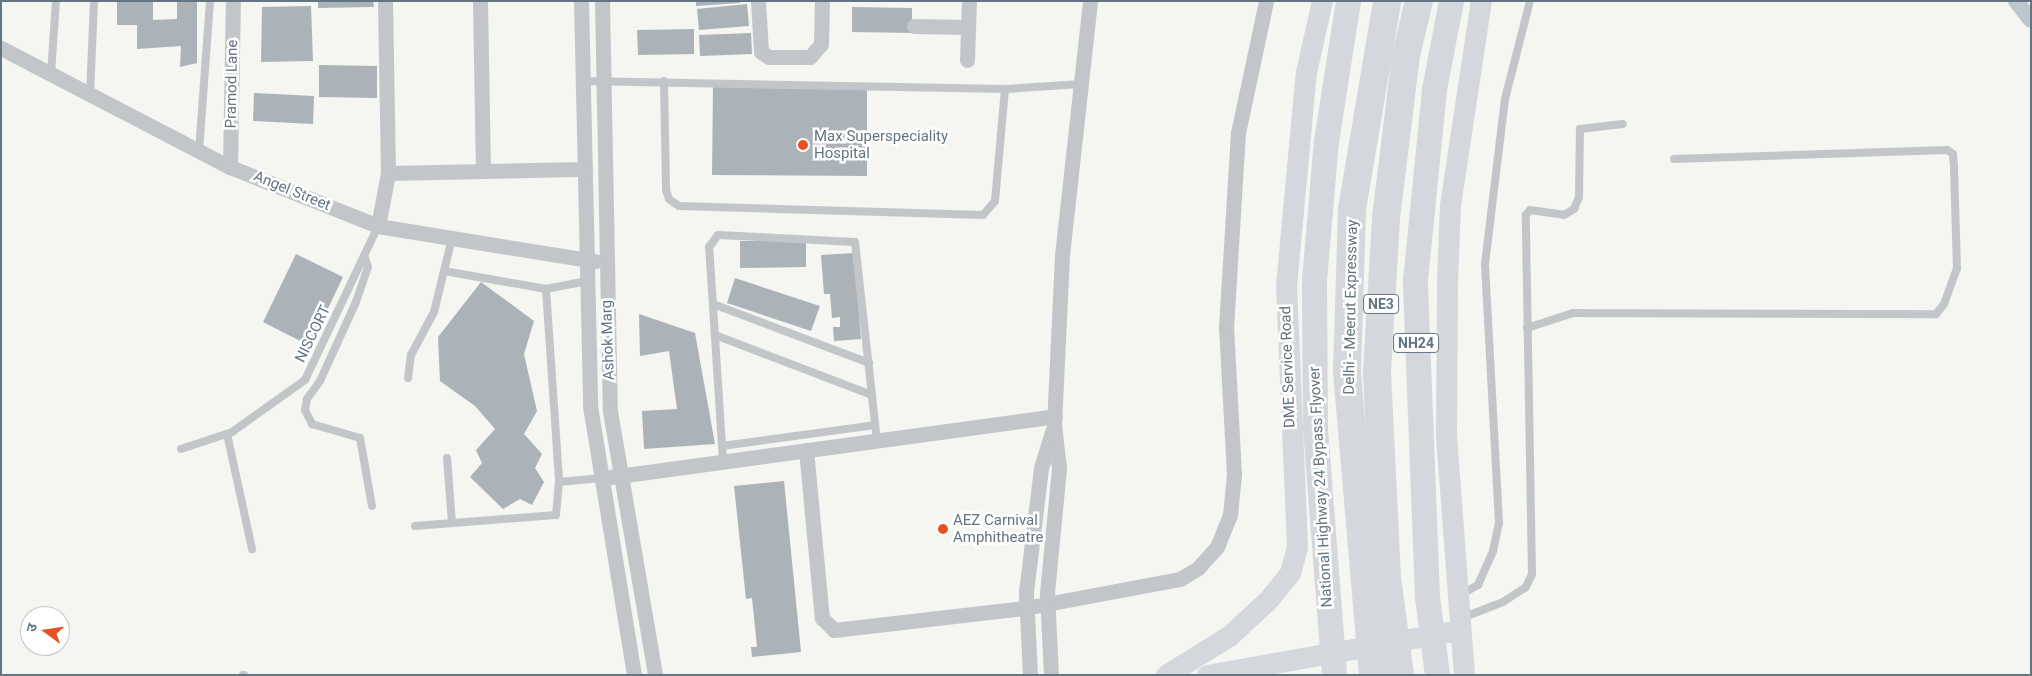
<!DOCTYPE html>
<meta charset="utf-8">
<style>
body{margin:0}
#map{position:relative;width:2032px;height:676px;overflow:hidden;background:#f5f5f1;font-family:Roboto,"Noto Sans Devanagari",sans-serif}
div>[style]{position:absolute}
.canal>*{height:16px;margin:-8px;padding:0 8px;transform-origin:8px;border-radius:8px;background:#bbc7cc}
.building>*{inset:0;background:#abb3b8}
.service>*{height:8px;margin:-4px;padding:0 4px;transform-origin:4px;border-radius:4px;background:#c2c6c9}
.minor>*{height:15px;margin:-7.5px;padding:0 7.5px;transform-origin:7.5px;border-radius:7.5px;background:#c2c6c9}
.secondary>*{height:21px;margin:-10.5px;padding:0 10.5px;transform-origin:10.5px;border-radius:10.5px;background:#d4d8dc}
.trunk>*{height:25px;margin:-12.5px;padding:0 12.5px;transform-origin:12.5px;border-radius:12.5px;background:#d4d8dc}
.motorway>*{height:28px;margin:-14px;padding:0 14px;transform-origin:14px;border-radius:14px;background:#d4d8dc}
.dots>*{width:14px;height:14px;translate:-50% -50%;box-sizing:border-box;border:2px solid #fff;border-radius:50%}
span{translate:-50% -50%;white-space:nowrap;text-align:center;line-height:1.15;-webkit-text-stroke:5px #fff;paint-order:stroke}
.shield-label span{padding:1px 4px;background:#fff;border:1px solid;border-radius:4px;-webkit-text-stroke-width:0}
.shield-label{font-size:14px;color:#637483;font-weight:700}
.street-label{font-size:15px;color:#637483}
.poi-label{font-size:15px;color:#637483}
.left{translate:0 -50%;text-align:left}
.frame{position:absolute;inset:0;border:2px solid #637483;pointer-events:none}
.north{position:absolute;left:20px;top:606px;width:50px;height:50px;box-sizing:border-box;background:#fff;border:1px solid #c1c7cd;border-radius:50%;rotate:284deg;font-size:14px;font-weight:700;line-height:20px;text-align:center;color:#637483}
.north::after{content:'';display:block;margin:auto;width:18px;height:22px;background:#e7511f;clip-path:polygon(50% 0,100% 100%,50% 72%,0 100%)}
</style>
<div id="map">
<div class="canal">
<div style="left:2016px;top:1px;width:24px;rotate:52deg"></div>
</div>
<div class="building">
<div style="clip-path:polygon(117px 1px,153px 1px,153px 20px,177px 19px,177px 1px,197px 1px,197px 63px,180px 67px,181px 46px,137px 49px,137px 25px,117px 25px)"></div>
<div style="clip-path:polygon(318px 1px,373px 1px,374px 7px,318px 8px)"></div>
<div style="clip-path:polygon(696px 1px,740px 1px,740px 3px,696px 6px)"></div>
<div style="clip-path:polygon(747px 4px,749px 26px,699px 30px,697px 9px)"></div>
<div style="clip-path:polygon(311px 6px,313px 61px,261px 62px,262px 7px)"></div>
<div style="clip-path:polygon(852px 7px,912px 8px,912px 33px,852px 32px)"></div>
<div style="clip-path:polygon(694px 29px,694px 54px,638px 55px,637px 30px)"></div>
<div style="clip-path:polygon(751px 33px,752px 54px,700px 56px,699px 35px)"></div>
<div style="clip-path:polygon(319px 65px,377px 66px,377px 98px,319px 97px)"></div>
<div style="clip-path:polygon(713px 87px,867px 88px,867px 176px,712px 175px)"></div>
<div style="clip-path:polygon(254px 93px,314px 96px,313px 124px,253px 121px)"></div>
<div style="clip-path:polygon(740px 241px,806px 241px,806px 267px,740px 268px)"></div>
<div style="clip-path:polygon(854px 253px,861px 339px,834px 341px,833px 327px,840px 327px,840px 317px,832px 318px,830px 294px,824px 294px,821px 255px)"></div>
<div style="clip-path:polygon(296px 254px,343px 277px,310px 346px,263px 322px)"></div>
<div style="clip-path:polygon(735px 278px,820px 306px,811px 331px,727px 303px)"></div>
<div style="clip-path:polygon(481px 282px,534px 321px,524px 354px,537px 411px,524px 434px,542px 454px,535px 468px,544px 482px,532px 505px,520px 499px,503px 509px,470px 477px,482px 463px,476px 450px,495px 429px,475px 406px,440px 381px,438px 337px)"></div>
<div style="clip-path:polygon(639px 314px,695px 333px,715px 444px,644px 449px,642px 411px,677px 409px,669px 351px,640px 356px)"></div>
<div style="clip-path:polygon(784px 481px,801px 652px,752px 657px,751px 647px,757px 647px,752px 598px,746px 599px,734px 486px)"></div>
</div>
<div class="service">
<div style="left:51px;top:74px;width:73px;rotate:-86.1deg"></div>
<div style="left:583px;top:81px;width:422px;rotate:1.1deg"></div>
<div style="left:1005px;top:89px;width:76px;rotate:-3.8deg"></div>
<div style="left:664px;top:81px;width:109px;rotate:88.9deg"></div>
<div style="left:666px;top:190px;width:9px;rotate:72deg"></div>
<div style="left:669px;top:199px;width:12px;rotate:35deg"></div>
<div style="left:679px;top:206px;width:304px;rotate:1.7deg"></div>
<div style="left:983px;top:215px;width:18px;rotate:-49deg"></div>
<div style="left:995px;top:201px;width:112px;rotate:-84.9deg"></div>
<div style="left:90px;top:94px;width:93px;rotate:-87.5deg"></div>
<div style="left:199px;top:151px;width:150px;rotate:-85.8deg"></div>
<div style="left:365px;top:258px;width:9px;rotate:72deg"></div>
<div style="left:368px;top:267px;width:37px;rotate:109deg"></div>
<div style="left:356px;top:302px;width:87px;rotate:114.5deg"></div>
<div style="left:320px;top:381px;width:22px;rotate:126deg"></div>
<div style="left:307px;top:399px;width:11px;rotate:100deg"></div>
<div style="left:305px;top:410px;width:16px;rotate:63deg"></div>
<div style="left:312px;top:424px;width:50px;rotate:16.3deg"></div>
<div style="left:360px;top:438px;width:69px;rotate:80deg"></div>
<div style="left:444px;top:271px;width:104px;rotate:10deg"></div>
<div style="left:587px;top:281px;width:42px;rotate:169deg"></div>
<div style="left:546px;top:289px;width:193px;rotate:86.1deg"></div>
<div style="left:559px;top:482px;width:43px;rotate:-5.3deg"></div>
<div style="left:713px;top:304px;width:167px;rotate:20.7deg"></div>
<div style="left:1527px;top:328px;width:48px;rotate:-18.1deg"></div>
<div style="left:1573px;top:313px;width:363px;rotate:0.2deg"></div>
<div style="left:1936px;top:314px;width:13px;rotate:-51deg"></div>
<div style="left:1944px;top:304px;width:37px;rotate:-70deg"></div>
<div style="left:1957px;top:269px;width:103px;rotate:-91.7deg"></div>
<div style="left:1954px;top:166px;width:12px;rotate:-95deg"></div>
<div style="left:1953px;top:154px;width:7px;rotate:-146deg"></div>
<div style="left:1947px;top:150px;width:273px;rotate:178.1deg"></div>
<div style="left:715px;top:335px;width:168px;rotate:20.9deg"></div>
<div style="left:408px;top:378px;width:23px;rotate:-83deg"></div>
<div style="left:411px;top:355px;width:49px;rotate:-61.9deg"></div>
<div style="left:434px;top:312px;width:76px;rotate:-76.3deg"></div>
<div style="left:227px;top:434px;width:118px;rotate:77.7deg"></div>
<div style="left:722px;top:446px;width:154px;rotate:-7.8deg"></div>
<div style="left:181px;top:449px;width:54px;rotate:-18.4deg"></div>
<div style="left:232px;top:432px;width:90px;rotate:-35.5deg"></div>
<div style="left:305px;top:380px;width:170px;rotate:-64.6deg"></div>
<div style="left:447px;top:458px;width:65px;rotate:85.6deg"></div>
<div style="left:723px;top:461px;width:214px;rotate:-93.7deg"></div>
<div style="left:709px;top:247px;width:15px;rotate:-53deg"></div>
<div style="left:718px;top:235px;width:137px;rotate:2.9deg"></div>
<div style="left:855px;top:242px;width:199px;rotate:83.7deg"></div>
<div style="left:415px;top:526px;width:141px;rotate:-4.5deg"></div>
<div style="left:556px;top:515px;width:33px;rotate:-85deg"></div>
<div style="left:1460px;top:595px;width:21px;rotate:-29deg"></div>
<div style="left:1478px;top:585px;width:37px;rotate:-66deg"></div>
<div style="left:1493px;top:551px;width:29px;rotate:-78deg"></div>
<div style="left:1499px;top:523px;width:259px;rotate:-93.1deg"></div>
<div style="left:1485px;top:264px;width:166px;rotate:-83.1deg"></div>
<div style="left:1505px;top:99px;width:101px;rotate:-75.7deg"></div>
<div style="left:1462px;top:618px;width:44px;rotate:-21.3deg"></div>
<div style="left:1503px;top:602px;width:27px;rotate:-33deg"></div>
<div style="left:1526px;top:587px;width:14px;rotate:-65deg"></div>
<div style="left:1532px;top:574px;width:359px;rotate:-91deg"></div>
<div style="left:1526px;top:215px;width:6px;rotate:-51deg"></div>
<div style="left:1530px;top:210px;width:34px;rotate:8deg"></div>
<div style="left:1564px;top:215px;width:12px;rotate:-31deg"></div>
<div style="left:1574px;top:209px;width:13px;rotate:-67deg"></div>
<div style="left:1579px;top:197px;width:68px;rotate:-89.2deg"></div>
<div style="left:1580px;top:129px;width:43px;rotate:-6.6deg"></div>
<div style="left:243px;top:675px;width:1px"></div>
</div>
<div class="minor">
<div style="left:480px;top:1px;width:170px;rotate:89deg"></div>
<div style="left:581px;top:1px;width:405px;rotate:88.7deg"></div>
<div style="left:590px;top:406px;width:273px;rotate:80.7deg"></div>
<div style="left:602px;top:1px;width:410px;rotate:88.9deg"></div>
<div style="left:610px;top:411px;width:268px;rotate:80.3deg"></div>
<div style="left:758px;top:1px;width:51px;rotate:86.6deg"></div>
<div style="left:761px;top:52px;width:9px;rotate:32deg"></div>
<div style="left:769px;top:57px;width:41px"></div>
<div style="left:810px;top:57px;width:17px;rotate:-50deg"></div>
<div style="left:821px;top:44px;width:43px;rotate:-88.7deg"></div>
<div style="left:914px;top:26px;width:54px;rotate:1.1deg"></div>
<div style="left:1px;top:48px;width:258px;rotate:27.5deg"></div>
<div style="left:230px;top:167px;width:159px;rotate:21.7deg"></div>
<div style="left:378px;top:226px;width:220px;rotate:9.2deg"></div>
<div style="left:967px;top:60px;width:59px;rotate:-88.1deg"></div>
<div style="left:230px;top:167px;width:166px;rotate:-89deg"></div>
<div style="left:388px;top:173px;width:197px;rotate:-1.2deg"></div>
<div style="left:378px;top:226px;width:54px;rotate:-79.3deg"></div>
<div style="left:388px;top:173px;width:172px;rotate:-91deg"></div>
<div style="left:806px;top:450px;width:169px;rotate:84.6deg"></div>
<div style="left:822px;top:618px;width:17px;rotate:45deg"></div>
<div style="left:834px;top:630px;width:192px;rotate:-6.6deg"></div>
<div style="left:1025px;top:608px;width:158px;rotate:-10.6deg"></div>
<div style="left:1180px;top:579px;width:21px;rotate:-31deg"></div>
<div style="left:1198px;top:568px;width:28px;rotate:-48deg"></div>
<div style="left:1217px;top:547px;width:35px;rotate:-68deg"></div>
<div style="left:1230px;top:515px;width:41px;rotate:-84.4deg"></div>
<div style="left:1234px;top:474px;width:146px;rotate:-93.1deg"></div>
<div style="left:1226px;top:328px;width:195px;rotate:-86.5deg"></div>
<div style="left:1238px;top:133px;width:135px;rotate:-78deg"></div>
<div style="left:611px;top:477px;width:448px;rotate:-7.8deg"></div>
<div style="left:1030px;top:675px;width:83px;rotate:-92.8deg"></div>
<div style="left:1026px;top:592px;width:125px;rotate:-83.1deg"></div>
<div style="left:1041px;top:468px;width:38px;rotate:-73deg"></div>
<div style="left:1051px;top:675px;width:82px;rotate:-92.8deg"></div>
<div style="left:1047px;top:593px;width:126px;rotate:-84.5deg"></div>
<div style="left:1059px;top:468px;width:43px;rotate:-96.6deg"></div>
<div style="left:1054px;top:425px;width:170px;rotate:-87.3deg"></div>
<div style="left:1062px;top:255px;width:256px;rotate:-83.7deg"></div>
</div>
<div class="secondary">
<div style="left:1166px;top:675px;width:74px;rotate:-31.8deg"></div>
<div style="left:1229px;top:636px;width:53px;rotate:-42.7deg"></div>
<div style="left:1268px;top:600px;width:35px;rotate:-51deg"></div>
<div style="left:1290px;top:573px;width:27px;rotate:-75deg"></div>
<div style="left:1297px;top:547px;width:261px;rotate:-92.4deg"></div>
<div style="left:1286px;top:286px;width:215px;rotate:-84.7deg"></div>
<div style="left:1306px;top:72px;width:73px;rotate:-77.3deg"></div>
<div style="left:1207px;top:675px;width:245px;rotate:-10.1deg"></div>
<div style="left:1464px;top:675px;width:239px;rotate:-94.3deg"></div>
<div style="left:1446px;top:437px;width:155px;rotate:-89.6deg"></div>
<div style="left:1447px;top:282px;width:77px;rotate:-87.8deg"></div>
<div style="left:1450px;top:205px;width:206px;rotate:-81.4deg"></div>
</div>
<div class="trunk">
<div style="left:1334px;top:675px;width:248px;rotate:-94.4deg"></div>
<div style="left:1315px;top:428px;width:148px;rotate:-90.4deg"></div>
<div style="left:1314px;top:280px;width:140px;rotate:-85.1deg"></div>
<div style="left:1326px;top:141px;width:142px;rotate:-81.1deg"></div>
<div style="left:1437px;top:675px;width:79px;rotate:-97.3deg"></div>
<div style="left:1427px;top:597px;width:317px;rotate:-92.2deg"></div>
<div style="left:1415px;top:280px;width:192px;rotate:-84.3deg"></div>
<div style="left:1434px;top:89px;width:90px;rotate:-79.1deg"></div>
</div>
<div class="motorway">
<div style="left:1373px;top:675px;width:306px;rotate:-94.9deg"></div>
<div style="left:1347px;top:370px;width:161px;rotate:-88.2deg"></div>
<div style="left:1352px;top:209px;width:211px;rotate:-80.4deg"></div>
<div style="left:1400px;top:675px;width:99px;rotate:-97.6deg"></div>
<div style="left:1387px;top:577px;width:206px;rotate:-92.8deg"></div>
<div style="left:1377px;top:371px;width:153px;rotate:-86.6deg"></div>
<div style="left:1386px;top:218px;width:164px;rotate:-83deg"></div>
<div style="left:1406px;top:55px;width:56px;rotate:-76.5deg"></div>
</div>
<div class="dots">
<div style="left:803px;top:145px;background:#e7511f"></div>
<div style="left:943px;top:529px;background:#e7511f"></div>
</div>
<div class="shield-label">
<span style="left:1381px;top:304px">NE3</span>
<span style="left:1416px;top:343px">NH24</span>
</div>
<div class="street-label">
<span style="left:232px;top:84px;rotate:-89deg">Pramod Lane</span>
<span style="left:292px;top:191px;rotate:22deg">Angel Street</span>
<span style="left:1351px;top:307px;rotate:-89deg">Delhi - Meerut Expressway</span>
<span style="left:313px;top:334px;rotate:-64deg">NISCORT</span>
<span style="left:608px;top:340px;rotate:-92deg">Ashok Marg</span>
<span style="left:1288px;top:367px;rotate:-92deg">DME Service Road</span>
<span style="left:1321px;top:487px;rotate:-93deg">National Highway 24 Bypass Flyover</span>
</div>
<div class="poi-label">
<span class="left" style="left:814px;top:145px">Max Superspeciality<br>Hospital</span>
<span class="left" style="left:953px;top:529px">AEZ Carnival<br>Amphitheatre</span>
</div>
<div class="frame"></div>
<div class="north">उ</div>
</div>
